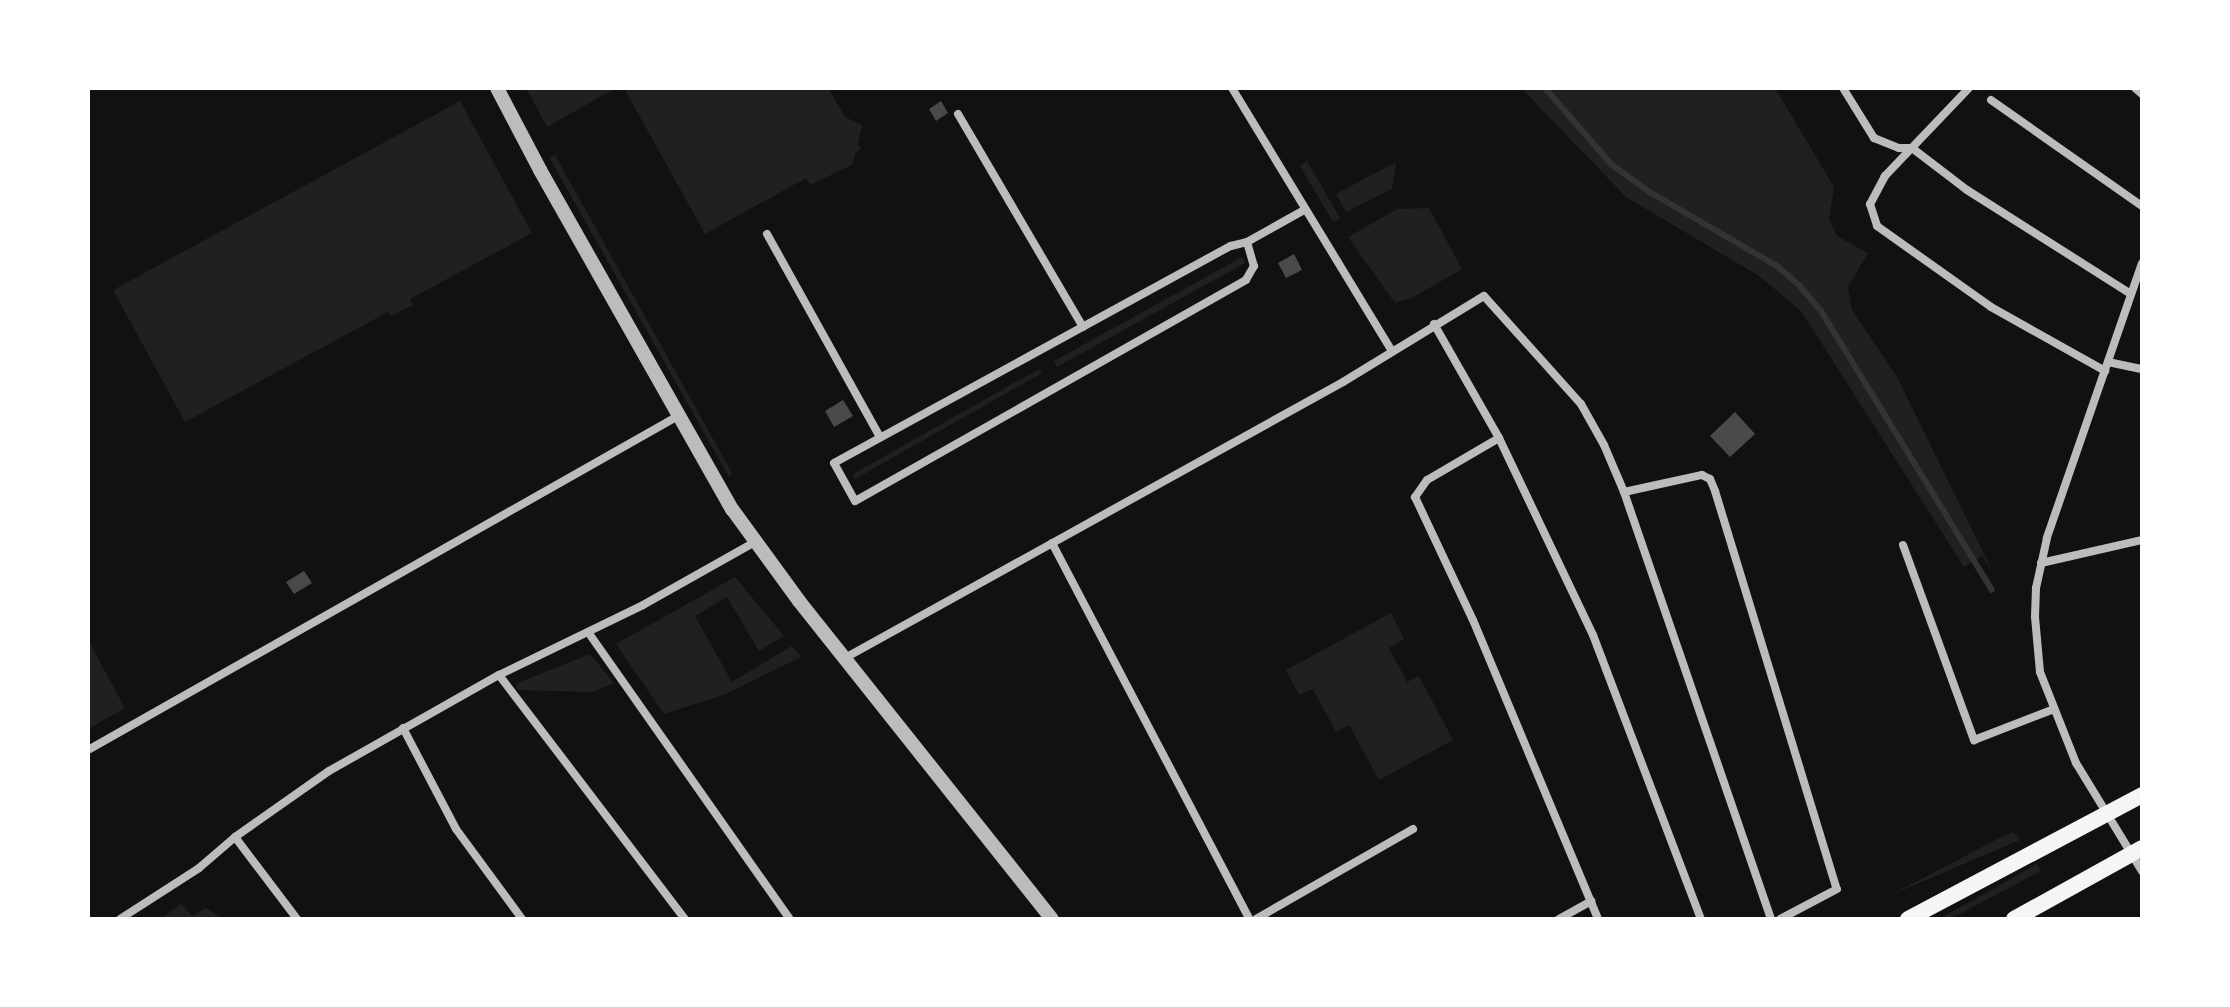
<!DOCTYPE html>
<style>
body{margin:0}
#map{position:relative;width:2230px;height:1007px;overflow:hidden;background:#111;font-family:"Alegreya Sans",sans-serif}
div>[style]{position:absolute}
.green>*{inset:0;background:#202020}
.stream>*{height:6px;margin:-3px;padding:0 3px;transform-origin:3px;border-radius:3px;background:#333}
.building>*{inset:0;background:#4a4a4a}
.minor>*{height:8px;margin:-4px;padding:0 4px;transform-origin:4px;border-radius:4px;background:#bcbcbc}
.tertiary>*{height:14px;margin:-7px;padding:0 7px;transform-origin:7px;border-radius:7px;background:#bcbcbc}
.secondary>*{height:16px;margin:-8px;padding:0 8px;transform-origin:8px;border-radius:8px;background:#f5f5f5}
span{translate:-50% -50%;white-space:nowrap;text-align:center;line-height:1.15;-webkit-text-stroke:8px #fff;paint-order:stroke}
.frame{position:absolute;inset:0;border:90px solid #fff;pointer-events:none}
</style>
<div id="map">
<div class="green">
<div style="clip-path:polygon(526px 88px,616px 88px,547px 127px)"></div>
<div style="clip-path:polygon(624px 88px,828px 88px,845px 117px,862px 125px,858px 143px,861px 149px,856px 152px,852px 165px,810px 185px,806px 178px,705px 234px)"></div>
<div style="clip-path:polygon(1521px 88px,1775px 88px,1834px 187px,1829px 219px,1837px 236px,1868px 253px,1848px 287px,1852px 310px,1896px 375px,1992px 570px,1982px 556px,1964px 567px,1801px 311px,1759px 276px,1626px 197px)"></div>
<div style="clip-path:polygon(460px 101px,532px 233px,410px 299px,413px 305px,391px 316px,388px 312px,185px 422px,113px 290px)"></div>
<div style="clip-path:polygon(555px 155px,732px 473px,729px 477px,549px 157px)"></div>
<div style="clip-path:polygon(1307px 161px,1340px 218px,1333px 222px,1300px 166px)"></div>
<div style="clip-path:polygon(1396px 162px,1392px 189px,1346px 212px,1336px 194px)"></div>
<div style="clip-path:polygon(1429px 208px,1462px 269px,1412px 298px,1395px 303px,1348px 237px,1397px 209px)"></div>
<div style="clip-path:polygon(1242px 257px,1245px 263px,1057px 367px,1054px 361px)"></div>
<div style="clip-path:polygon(1039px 369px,1042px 373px,855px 479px,853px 474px)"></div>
<div style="clip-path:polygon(735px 577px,784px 636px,759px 651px,727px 597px,695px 616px,732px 682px,792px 646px,801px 657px,726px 694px,664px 714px,616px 644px)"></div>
<div style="clip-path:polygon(1391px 613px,1404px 639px,1389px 648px,1407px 682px,1419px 676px,1453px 740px,1379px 780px,1349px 725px,1336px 732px,1313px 689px,1299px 695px,1286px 670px)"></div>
<div style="clip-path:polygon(88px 640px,125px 708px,88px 729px)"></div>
<div style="clip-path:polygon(590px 654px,614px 683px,593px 692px,518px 690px,516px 686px,520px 682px)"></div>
<div style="clip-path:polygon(2014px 832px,2020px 840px,1891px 895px,2007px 834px)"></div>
<div style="clip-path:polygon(2037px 864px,2041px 871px,1950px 919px,1939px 919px)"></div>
<div style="clip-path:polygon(181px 904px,192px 916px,206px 908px,222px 919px,161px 919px)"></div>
</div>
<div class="stream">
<div style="left:1545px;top:88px;width:101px;rotate:49deg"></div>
<div style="left:1611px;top:164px;width:46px;rotate:36.1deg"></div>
<div style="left:1648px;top:191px;width:149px;rotate:30.2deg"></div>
<div style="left:1777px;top:266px;width:29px;rotate:41deg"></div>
<div style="left:1799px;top:285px;width:34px;rotate:50deg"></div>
<div style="left:1821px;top:311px;width:327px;rotate:58.5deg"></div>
</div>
<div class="building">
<div style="clip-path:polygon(941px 101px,948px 113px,936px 121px,929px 109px)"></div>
<div style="clip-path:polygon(1294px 254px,1302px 270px,1286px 278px,1278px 263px)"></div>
<div style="clip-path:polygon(843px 400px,853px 416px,834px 427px,825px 411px)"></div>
<div style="clip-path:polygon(1735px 412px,1755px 434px,1730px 457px,1710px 436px)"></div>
<div style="clip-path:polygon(304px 571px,312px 583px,294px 594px,286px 582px)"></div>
</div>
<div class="minor">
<div style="left:1232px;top:88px;width:306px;rotate:58.7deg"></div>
<div style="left:1843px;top:88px;width:59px;rotate:58.2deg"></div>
<div style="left:1874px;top:138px;width:27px;rotate:22deg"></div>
<div style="left:1899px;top:148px;width:13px"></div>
<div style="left:1912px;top:148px;width:69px;rotate:37.4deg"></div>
<div style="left:1967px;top:190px;width:192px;rotate:32.4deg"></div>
<div style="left:1969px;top:88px;width:122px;rotate:133.7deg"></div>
<div style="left:1885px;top:176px;width:32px;rotate:118deg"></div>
<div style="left:1870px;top:204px;width:23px;rotate:72deg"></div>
<div style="left:1877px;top:226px;width:140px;rotate:35.4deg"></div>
<div style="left:1991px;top:307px;width:131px;rotate:29.3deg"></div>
<div style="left:2135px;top:88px;width:9px;rotate:41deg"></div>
<div style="left:1991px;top:100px;width:184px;rotate:35.1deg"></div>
<div style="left:958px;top:114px;width:247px;rotate:59.6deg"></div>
<div style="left:767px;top:234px;width:232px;rotate:60.9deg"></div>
<div style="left:1247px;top:242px;width:25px;rotate:74deg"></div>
<div style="left:1254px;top:266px;width:16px;rotate:120deg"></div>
<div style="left:1246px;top:280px;width:449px;rotate:150.5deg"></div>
<div style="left:855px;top:501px;width:43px;rotate:-118.9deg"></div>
<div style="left:834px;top:463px;width:452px;rotate:-28.7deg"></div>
<div style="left:1231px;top:246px;width:16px;rotate:-14deg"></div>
<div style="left:1247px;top:242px;width:65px;rotate:-29.3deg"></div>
<div style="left:2142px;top:263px;width:291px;rotate:109.1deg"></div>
<div style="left:2047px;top:538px;width:51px;rotate:102.4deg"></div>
<div style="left:2036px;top:588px;width:29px;rotate:92deg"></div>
<div style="left:2035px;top:617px;width:55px;rotate:84.8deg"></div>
<div style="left:2040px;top:672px;width:98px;rotate:68.4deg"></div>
<div style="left:2076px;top:763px;width:127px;rotate:58.6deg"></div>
<div style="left:1434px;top:324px;width:131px;rotate:60.3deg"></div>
<div style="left:1499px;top:438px;width:218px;rotate:64.5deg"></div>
<div style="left:1593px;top:635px;width:304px;rotate:69.2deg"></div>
<div style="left:2108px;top:362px;width:35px;rotate:12deg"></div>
<div style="left:1499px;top:438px;width:83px;rotate:149.7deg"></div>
<div style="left:1427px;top:480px;width:21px;rotate:125deg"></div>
<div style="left:1415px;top:497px;width:136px;rotate:64.8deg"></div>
<div style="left:1473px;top:620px;width:324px;rotate:67.3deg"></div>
<div style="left:1624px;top:492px;width:80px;rotate:-12.3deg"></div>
<div style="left:1702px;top:475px;width:9px;rotate:27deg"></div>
<div style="left:1710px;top:479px;width:13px;rotate:67deg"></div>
<div style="left:1715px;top:491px;width:416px;rotate:73deg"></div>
<div style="left:1837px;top:889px;width:64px;rotate:152.2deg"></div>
<div style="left:1052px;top:543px;width:424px;rotate:62.3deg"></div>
<div style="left:1903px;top:545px;width:208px;rotate:70deg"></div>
<div style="left:1974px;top:740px;width:86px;rotate:-21.2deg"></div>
<div style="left:2041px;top:563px;width:104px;rotate:-12.8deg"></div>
<div style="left:588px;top:632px;width:351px;rotate:54.9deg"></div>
<div style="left:845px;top:658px;width:569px;rotate:-29deg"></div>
<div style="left:1343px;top:382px;width:165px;rotate:-31.4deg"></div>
<div style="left:1484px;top:296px;width:145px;rotate:48.1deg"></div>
<div style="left:1581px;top:404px;width:47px;rotate:60.7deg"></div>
<div style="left:1604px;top:445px;width:51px;rotate:66.9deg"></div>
<div style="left:1624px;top:492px;width:452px;rotate:71deg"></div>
<div style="left:499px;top:675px;width:307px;rotate:52.7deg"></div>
<div style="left:403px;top:728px;width:114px;rotate:62.3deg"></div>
<div style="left:456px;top:829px;width:112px;rotate:53.7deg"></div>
<div style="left:88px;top:750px;width:678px;rotate:-29.51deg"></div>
<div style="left:235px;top:837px;width:103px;rotate:52.9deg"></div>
<div style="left:120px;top:919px;width:94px;rotate:-32.8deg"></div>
<div style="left:199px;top:868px;width:48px;rotate:-40.7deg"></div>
<div style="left:235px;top:837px;width:115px;rotate:-35.1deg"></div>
<div style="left:329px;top:771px;width:195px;rotate:-29.5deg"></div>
<div style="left:499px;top:675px;width:160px;rotate:-25.9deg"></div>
<div style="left:643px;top:605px;width:129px;rotate:-29.4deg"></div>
<div style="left:1256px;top:919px;width:181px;rotate:-29.8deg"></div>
<div style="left:1559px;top:919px;width:37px;rotate:-29deg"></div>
</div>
<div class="tertiary">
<div style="left:497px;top:88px;width:93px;rotate:62.3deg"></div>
<div style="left:540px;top:170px;width:390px;rotate:60.5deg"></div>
<div style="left:732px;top:509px;width:114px;rotate:53.9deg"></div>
<div style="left:799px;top:601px;width:406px;rotate:51.5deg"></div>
</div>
<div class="secondary">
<div style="left:1908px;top:919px;width:265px;rotate:-27.9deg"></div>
<div style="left:2014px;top:919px;width:146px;rotate:-29deg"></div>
</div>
<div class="frame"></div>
</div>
